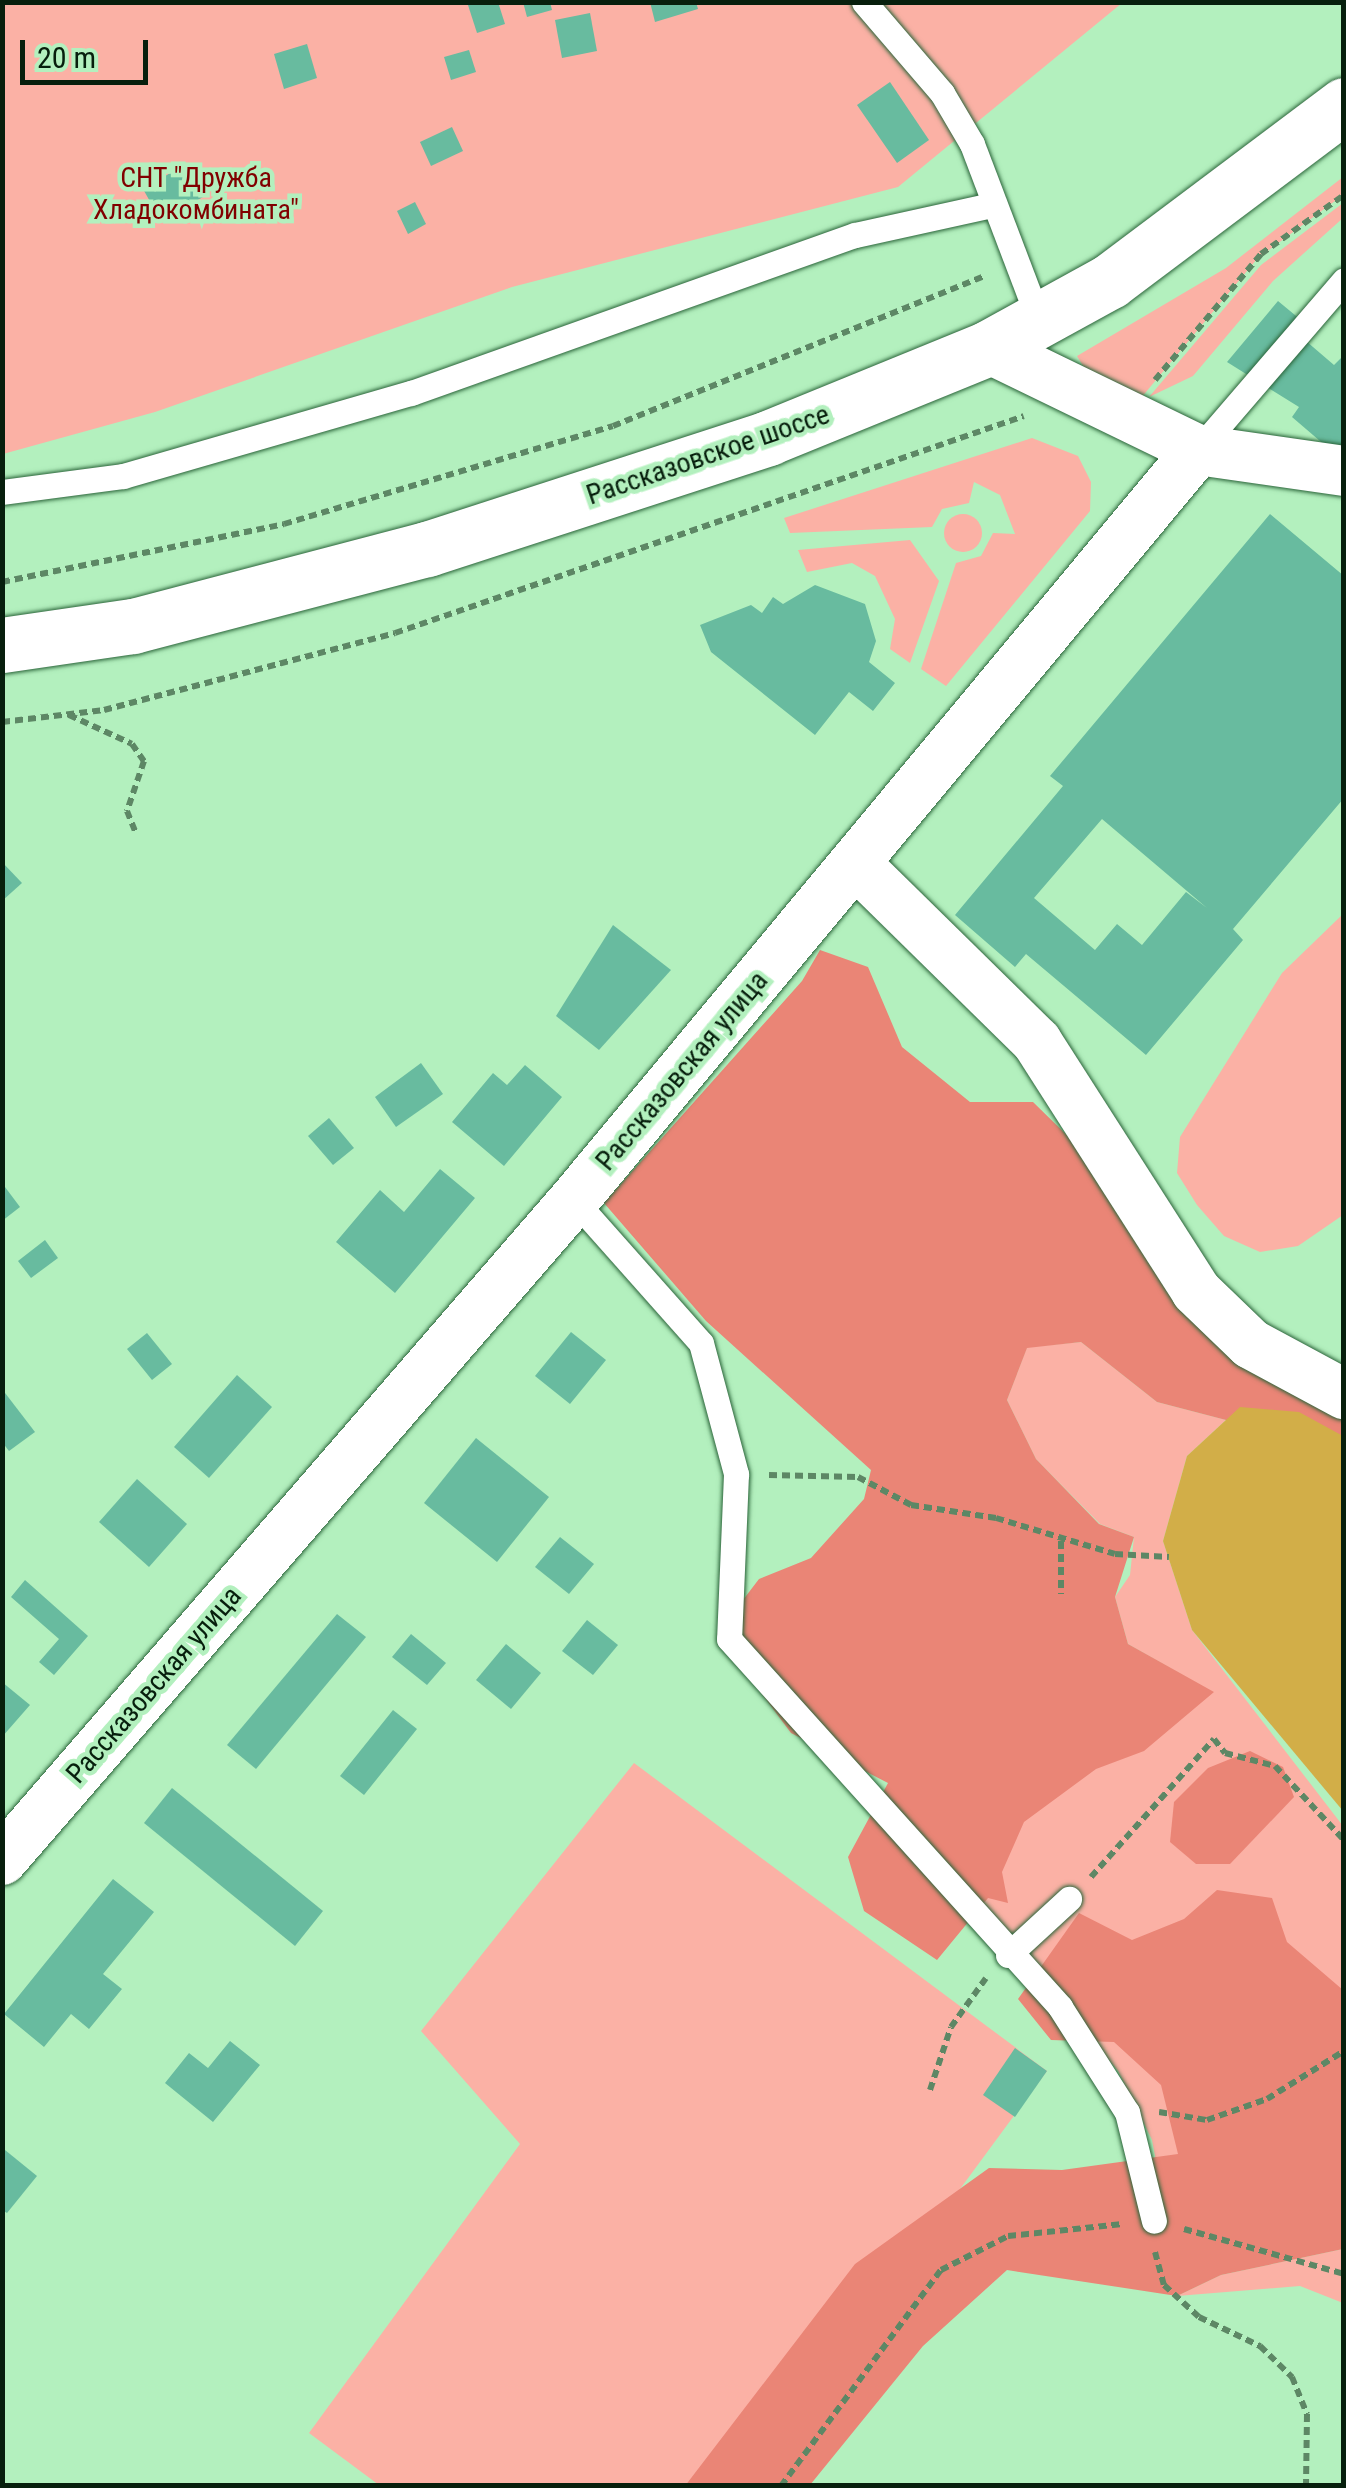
<!DOCTYPE html>
<meta charset="utf-8">
<style>
body{margin:0}
#map{position:relative;width:1346px;height:2488px;overflow:hidden;background:#b3f0be;font-family:"Roboto Condensed",sans-serif}
div>[style]{position:absolute}
.green>*{inset:0;background:#fbb1a5}
.round{border-radius:50%}
.forest>*{inset:0;background:#ea8576}
.water>*{inset:0;background:#d2ae48}
.building>*{inset:0;background:#68bb9f}
.path>*{height:6px;margin-top:-3px;transform-origin:0;background:repeating-linear-gradient(90deg,#5d8765 0 8px,transparent 0 13px)}
.roads{filter:drop-shadow(0 0 2px #2a6439) drop-shadow(0 0 2px #2a6439)}
.service>*{height:25px;margin:-12.5px;padding:0 12.5px;transform-origin:12.5px;border-radius:12.5px;background:#fff}
.minor>*{height:50px;margin:-25px;padding:0 25px;transform-origin:25px;border-radius:25px;background:#fff}
.primary>*{height:55px;margin:-27.5px;padding:0 27.5px;transform-origin:27.5px;border-radius:27.5px;background:#fff}
span{translate:-50% -50%;white-space:nowrap;text-align:center;line-height:1.15;-webkit-text-stroke:9px #b3f0be;paint-order:stroke}
.park-label{font-size:28px;color:#810000}
.street-label{font-size:28px;color:#071f0d}
.frame{position:absolute;inset:0;border:5px solid #071f0d;pointer-events:none}
.scale{position:absolute;left:20px;top:40px;width:128px;height:45px;box-sizing:border-box;border:5px solid #071f0d;border-top:0;padding-left:12px;font-size:30px;line-height:35px;white-space:nowrap;color:#071f0d;-webkit-text-stroke:8px #b3f0be;paint-order:stroke}
</style>
<div id="map">
<div class="green">
<div style="clip-path:polygon(2px 3px,1122px 3px,898px 187px,512px 287px,155px 412px,3px 454px)"></div>
<div style="clip-path:polygon(1343px 177px,1343px 195px,1257px 259px,1141px 398px,1086px 371px,1077px 356px,1226px 268px)"></div>
<div style="clip-path:polygon(1343px 203px,1343px 218px,1273px 281px,1193px 376px,1149px 397px,1261px 265px)"></div>
<div style="clip-path:polygon(1032px 438px,1078px 456px,1091px 482px,1090px 511px,946px 686px,921px 669px,956px 563px,981px 556px,993px 533px,1015px 534px,1000px 495px,974px 482px,969px 503px,942px 509px,932px 527px,790px 533px,784px 518px)"></div>
<div class="round" style="left:944px;top:514px;width:38px;height:38px"></div>
<div style="clip-path:polygon(910px 540px,939px 581px,910px 663px,890px 649px,895px 619px,875px 576px,852px 563px,807px 572px,798px 550px)"></div>
<div style="clip-path:polygon(1343px 914px,1343px 1215px,1298px 1246px,1260px 1252px,1224px 1236px,1197px 1205px,1177px 1173px,1180px 1137px,1282px 973px)"></div>
<div style="clip-path:polygon(1081px 1342px,1157px 1402px,1226px 1420px,1187px 1456px,1163px 1541px,1192px 1630px,1343px 1826px,1343px 2161px,1165px 2210px,1152px 2140px,1118px 2071px,953px 1878px,1005px 1794px,1200px 1685px,1128px 1644px,1115px 1597px,1130px 1575px,1134px 1537px,1100px 1524px,1036px 1459px,1007px 1400px,1027px 1347px)"></div>
<div style="clip-path:polygon(634px 1763px,1047px 2071px,742px 2485px,379px 2485px,309px 2433px,520px 2144px,421px 2031px)"></div>
<div style="clip-path:polygon(1343px 2249px,1343px 2303px,1300px 2286px,1177px 2296px,1221px 2275px)"></div>
</div>
<div class="forest">
<div style="clip-path:polygon(820px 950px,868px 967px,902px 1047px,970px 1102px,1033px 1102px,1343px 1406px,1343px 1471px,1226px 1420px,1157px 1402px,1081px 1342px,1027px 1348px,1007px 1400px,1036px 1459px,1099px 1524px,1134px 1537px,1115px 1597px,1128px 1644px,1214px 1692px,1144px 1751px,1096px 1769px,1024px 1822px,1002px 1872px,1008px 1903px,988px 1898px,937px 1960px,864px 1911px,848px 1857px,888px 1783px,791px 1733px,717px 1634px,759px 1579px,811px 1558px,864px 1499px,871px 1470px,706px 1321px,604px 1203px,802px 981px)"></div>
<div style="clip-path:polygon(1250px 1751px,1283px 1767px,1294px 1797px,1230px 1864px,1196px 1864px,1170px 1842px,1174px 1802px,1208px 1768px)"></div>
<div style="clip-path:polygon(1217px 1890px,1272px 1898px,1287px 1942px,1343px 1990px,1343px 2249px,1221px 2275px,1177px 2296px,1007px 2270px,923px 2346px,810px 2485px,685px 2486px,855px 2264px,989px 2168px,1062px 2170px,1178px 2154px,1161px 2085px,1114px 2042px,1051px 2040px,1018px 1999px,1079px 1913px,1132px 1940px,1184px 1919px)"></div>
</div>
<div class="water">
<div style="clip-path:polygon(1240px 1407px,1299px 1412px,1343px 1436px,1343px 1811px,1192px 1630px,1163px 1541px,1187px 1456px)"></div>
</div>
<div class="building">
<div style="clip-path:polygon(467px 2px,498px 2px,505px 24px,477px 33px)"></div>
<div style="clip-path:polygon(523px 2px,550px 2px,552px 10px,527px 17px)"></div>
<div style="clip-path:polygon(650px 2px,696px 2px,698px 9px,655px 22px)"></div>
<div style="clip-path:polygon(590px 13px,597px 51px,562px 58px,555px 20px)"></div>
<div style="clip-path:polygon(307px 44px,317px 78px,284px 89px,274px 54px)"></div>
<div style="clip-path:polygon(469px 50px,476px 72px,451px 80px,444px 57px)"></div>
<div style="clip-path:polygon(890px 82px,929px 140px,897px 163px,857px 105px)"></div>
<div style="clip-path:polygon(452px 127px,463px 151px,431px 166px,420px 142px)"></div>
<div style="clip-path:polygon(184px 165px,203px 197px,161px 221px,143px 189px)"></div>
<div style="clip-path:polygon(415px 202px,426px 224px,408px 234px,397px 211px)"></div>
<div style="clip-path:polygon(1278px 301px,1307px 325px,1299px 335px,1334px 365px,1344px 355px,1344px 442px,1334px 453px,1292px 417px,1299px 407px,1227px 362px)"></div>
<div style="clip-path:polygon(evenodd,1270px 514px,1344px 576px,1344px 798px,1233px 929px,1243px 940px,1146px 1055px,1026px 954px,1015px 967px,955px 915px,1063px 786px,1050px 776px,1270px 514px,1102px 819px,1207px 908px,1186px 892px,1142px 945px,1117px 924px,1095px 950px,1034px 898px,1102px 819px)"></div>
<div style="clip-path:polygon(815px 585px,865px 604px,876px 641px,869px 662px,895px 683px,873px 711px,849px 692px,815px 735px,711px 652px,700px 625px,751px 605px,762px 613px,773px 597px,783px 604px)"></div>
<div style="clip-path:polygon(2px 862px,22px 883px,2px 901px)"></div>
<div style="clip-path:polygon(613px 925px,671px 970px,599px 1050px,556px 1016px)"></div>
<div style="clip-path:polygon(421px 1063px,443px 1094px,396px 1127px,375px 1097px)"></div>
<div style="clip-path:polygon(525px 1065px,562px 1097px,504px 1166px,452px 1122px,493px 1073px,507px 1085px)"></div>
<div style="clip-path:polygon(329px 1118px,354px 1148px,333px 1165px,308px 1136px)"></div>
<div style="clip-path:polygon(440px 1169px,475px 1198px,395px 1293px,336px 1242px,380px 1190px,404px 1212px)"></div>
<div style="clip-path:polygon(2px 1183px,20px 1207px,2px 1221px)"></div>
<div style="clip-path:polygon(45px 1240px,58px 1258px,31px 1278px,18px 1261px)"></div>
<div style="clip-path:polygon(571px 1332px,606px 1360px,570px 1404px,535px 1376px)"></div>
<div style="clip-path:polygon(147px 1333px,172px 1364px,152px 1380px,127px 1349px)"></div>
<div style="clip-path:polygon(237px 1375px,272px 1407px,209px 1478px,174px 1447px)"></div>
<div style="clip-path:polygon(2px 1389px,35px 1432px,9px 1451px,2px 1442px)"></div>
<div style="clip-path:polygon(476px 1438px,549px 1497px,497px 1562px,424px 1503px)"></div>
<div style="clip-path:polygon(137px 1479px,187px 1524px,149px 1567px,99px 1522px)"></div>
<div style="clip-path:polygon(560px 1537px,594px 1564px,569px 1594px,535px 1567px)"></div>
<div style="clip-path:polygon(25px 1580px,88px 1636px,54px 1675px,39px 1662px,59px 1639px,11px 1597px)"></div>
<div style="clip-path:polygon(337px 1614px,366px 1637px,256px 1769px,227px 1745px)"></div>
<div style="clip-path:polygon(587px 1620px,618px 1645px,593px 1675px,562px 1651px)"></div>
<div style="clip-path:polygon(411px 1634px,446px 1663px,427px 1685px,392px 1657px)"></div>
<div style="clip-path:polygon(506px 1644px,541px 1673px,511px 1709px,476px 1680px)"></div>
<div style="clip-path:polygon(2px 1682px,30px 1705px,2px 1737px)"></div>
<div style="clip-path:polygon(393px 1710px,417px 1729px,364px 1795px,340px 1776px)"></div>
<div style="clip-path:polygon(172px 1788px,323px 1911px,295px 1946px,144px 1823px)"></div>
<div style="clip-path:polygon(113px 1879px,154px 1912px,103px 1974px,122px 1989px,89px 2029px,71px 2014px,44px 2047px,4px 2014px)"></div>
<div style="clip-path:polygon(230px 2041px,260px 2065px,213px 2122px,165px 2083px,189px 2053px,208px 2068px)"></div>
<div style="clip-path:polygon(1015px 2048px,1047px 2071px,1015px 2117px,983px 2095px)"></div>
<div style="clip-path:polygon(5px 2150px,37px 2176px,7px 2213px,2px 2210px)"></div>
</div>
<div class="path">
<div style="left:1155px;top:380px;width:165px;rotate:-49.9deg"></div>
<div style="left:1261px;top:254px;width:102px;rotate:-35.4deg"></div>
<div style="left:2px;top:582px;width:288px;rotate:-11.6deg"></div>
<div style="left:284px;top:524px;width:343px;rotate:-16.6deg"></div>
<div style="left:613px;top:426px;width:402px;rotate:-22deg"></div>
<div style="left:69px;top:715px;width:69px;rotate:24.7deg"></div>
<div style="left:132px;top:744px;width:21px;rotate:55deg"></div>
<div style="left:144px;top:761px;width:53px;rotate:108.8deg"></div>
<div style="left:127px;top:811px;width:24px;rotate:68deg"></div>
<div style="left:2px;top:722px;width:103px;rotate:-6.7deg"></div>
<div style="left:104px;top:710px;width:301px;rotate:-14.8deg"></div>
<div style="left:395px;top:633px;width:665px;rotate:-19.03deg"></div>
<div style="left:769px;top:1475px;width:89px;rotate:1.3deg"></div>
<div style="left:858px;top:1477px;width:60px;rotate:27.8deg"></div>
<div style="left:911px;top:1505px;width:86px;rotate:8.7deg"></div>
<div style="left:996px;top:1518px;width:124px;rotate:16.8deg"></div>
<div style="left:1115px;top:1554px;width:54px;rotate:3.2deg"></div>
<div style="left:1061px;top:1541px;width:53px;rotate:90deg"></div>
<div style="left:1091px;top:1877px;width:185px;rotate:-48.3deg"></div>
<div style="left:1214px;top:1739px;width:18px;rotate:52deg"></div>
<div style="left:1225px;top:1753px;width:52px;rotate:14.6deg"></div>
<div style="left:1275px;top:1766px;width:101px;rotate:47deg"></div>
<div style="left:930px;top:2090px;width:66px;rotate:-71.6deg"></div>
<div style="left:951px;top:2027px;width:60px;rotate:-54.5deg"></div>
<div style="left:1159px;top:2112px;width:49px;rotate:9.5deg"></div>
<div style="left:1207px;top:2120px;width:64px;rotate:-19.3deg"></div>
<div style="left:1267px;top:2099px;width:91px;rotate:-31.9deg"></div>
<div style="left:1184px;top:2229px;width:166px;rotate:15.7deg"></div>
<div style="left:1155px;top:2252px;width:34px;rotate:75deg"></div>
<div style="left:1164px;top:2285px;width:47px;rotate:42.4deg"></div>
<div style="left:1199px;top:2317px;width:68px;rotate:25.4deg"></div>
<div style="left:1260px;top:2346px;width:45px;rotate:44.1deg"></div>
<div style="left:1292px;top:2377px;width:40px;rotate:68deg"></div>
<div style="left:1307px;top:2414px;width:72px;rotate:90.8deg"></div>
<div style="left:781px;top:2486px;width:269px;rotate:-53.5deg"></div>
<div style="left:941px;top:2270px;width:75px;rotate:-26.9deg"></div>
<div style="left:1008px;top:2236px;width:115px;rotate:-6deg"></div>
</div>
<div class="roads">
<div class="service">
<div style="left:864px;top:2px;width:120px;rotate:49.4deg"></div>
<div style="left:942px;top:93px;width:59px;rotate:59.5deg"></div>
<div style="left:972px;top:144px;width:188px;rotate:69.2deg"></div>
<div style="left:1198px;top:450px;width:224px;rotate:-49.3deg"></div>
<div style="left:2px;top:492px;width:122px;rotate:-7.5deg"></div>
<div style="left:123px;top:476px;width:300px;rotate:-16.1deg"></div>
<div style="left:411px;top:393px;width:471px;rotate:-19.6deg"></div>
<div style="left:855px;top:235px;width:139px;rotate:-12.4deg"></div>
<div style="left:574px;top:1200px;width:191px;rotate:48.4deg"></div>
<div style="left:701px;top:1343px;width:136px;rotate:75deg"></div>
<div style="left:736px;top:1474px;width:165px;rotate:92.4deg"></div>
<div style="left:729px;top:1639px;width:495px;rotate:48deg"></div>
<div style="left:1060px;top:2007px;width:125px;rotate:57.5deg"></div>
<div style="left:1127px;top:2112px;width:112px;rotate:76.1deg"></div>
<div style="left:1008px;top:1955px;width:83px;rotate:-42.6deg"></div>
</div>
<div class="minor">
<div style="left:988px;top:348px;width:233px;rotate:25.9deg"></div>
<div style="left:1198px;top:450px;width:148px;rotate:8.2deg"></div>
<div style="left:855px;top:863px;width:255px;rotate:44.5deg"></div>
<div style="left:1037px;top:1042px;width:295px;rotate:57.4deg"></div>
<div style="left:1196px;top:1291px;width:76px;rotate:43.9deg"></div>
<div style="left:1251px;top:1344px;width:106px;rotate:28.3deg"></div>
<div style="left:2px;top:1860px;width:873px;rotate:-49.09deg"></div>
<div style="left:574px;top:1200px;width:976px;rotate:-50.24deg"></div>
</div>
<div class="primary">
<div style="left:2px;top:645px;width:132px;rotate:-8.3deg"></div>
<div style="left:133px;top:626px;width:304px;rotate:-14.7deg"></div>
<div style="left:427px;top:549px;width:359px;rotate:-18deg"></div>
<div style="left:768px;top:438px;width:238px;rotate:-22.2deg"></div>
<div style="left:988px;top:348px;width:139px;rotate:-28.8deg"></div>
<div style="left:1110px;top:281px;width:293px;rotate:-36.9deg"></div>
</div>
</div>
<div class="park-label">
<span style="left:196px;top:194px">СНТ "Дружба<br>Хладокомбината"</span>
</div>
<div class="street-label">
<span style="left:708px;top:455px;rotate:-19deg">Рассказовское шоссе</span>
<span style="left:682px;top:1071px;rotate:-50deg">Рассказовская улица</span>
<span style="left:154px;top:1685px;rotate:-49deg">Рассказовская улица</span>
</div>
<div class="frame"></div>
<div class="scale">20 m</div>
</div>
